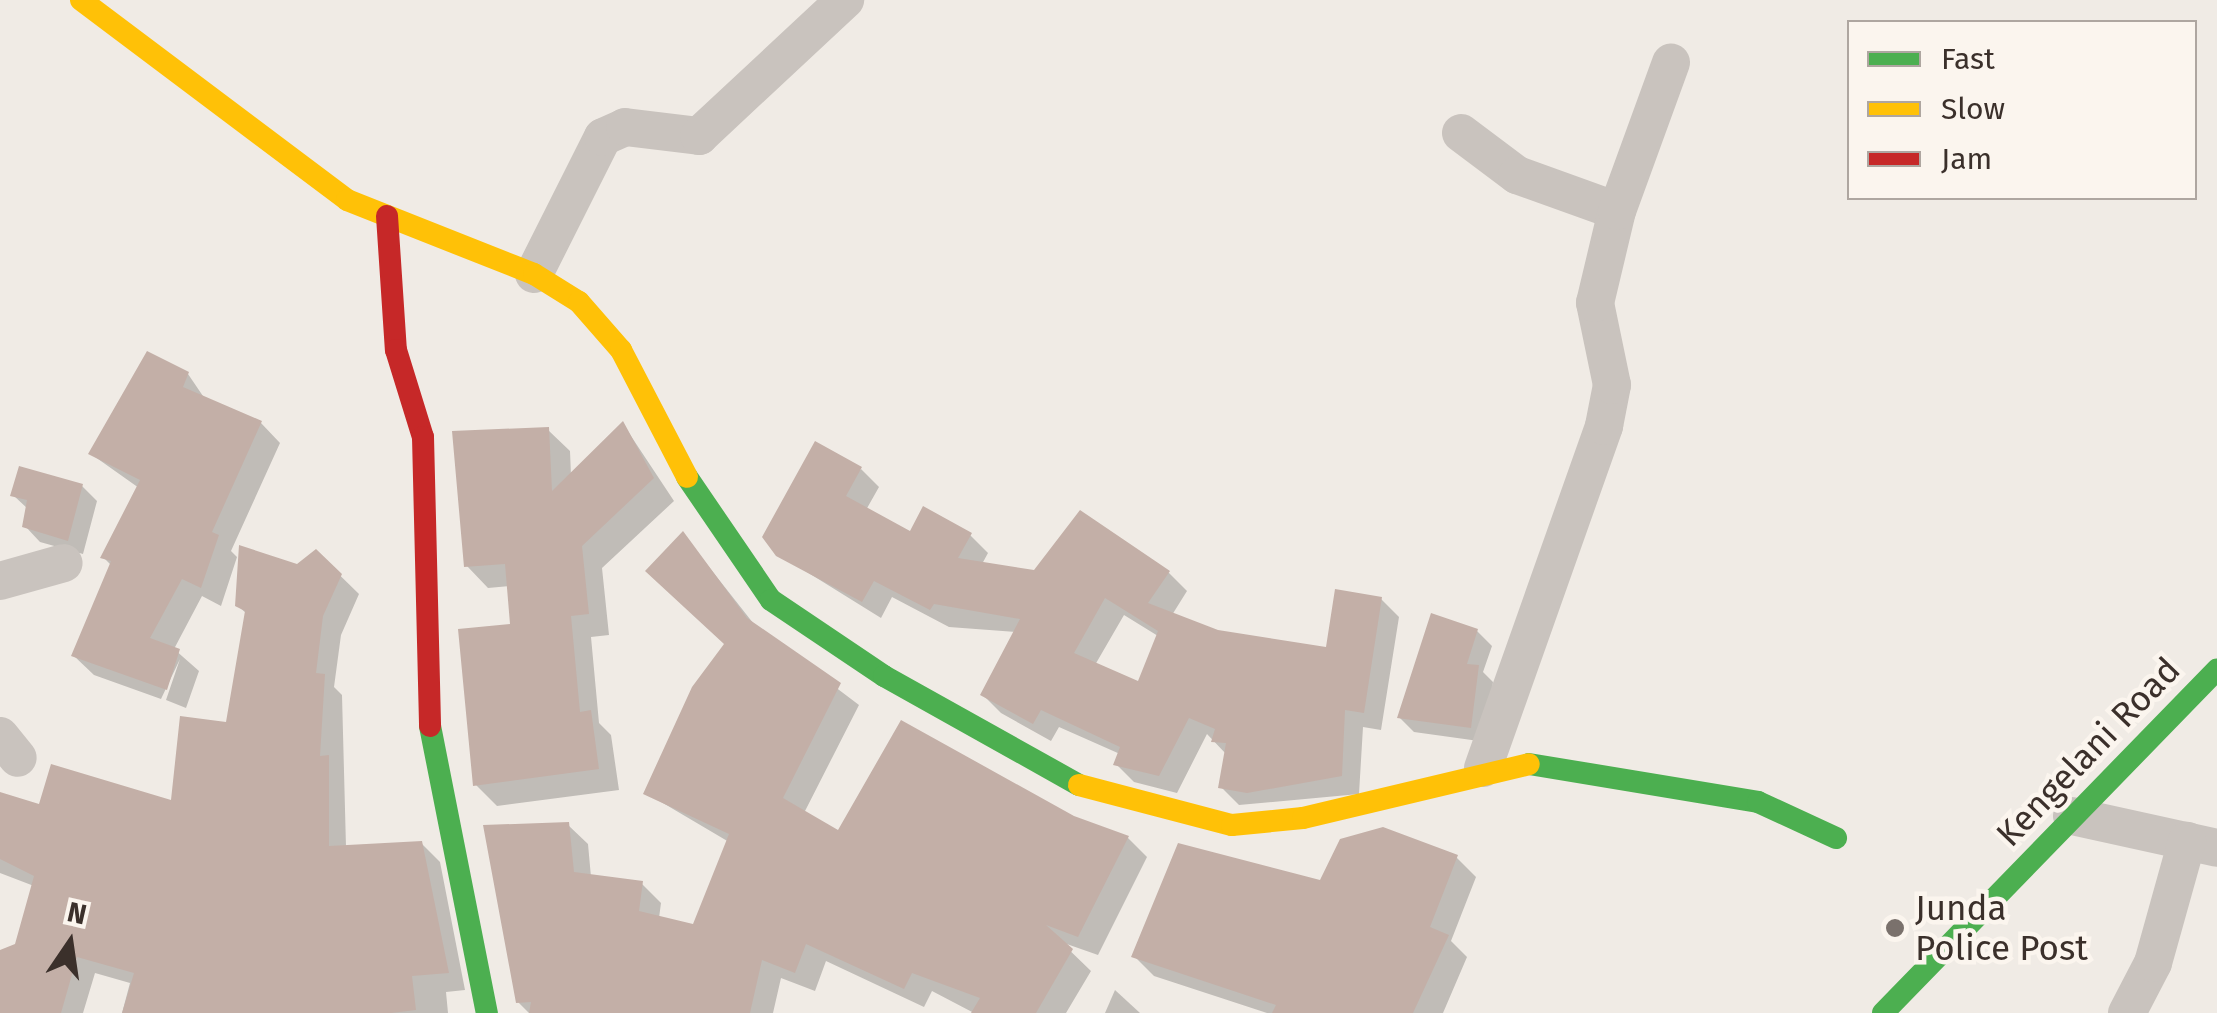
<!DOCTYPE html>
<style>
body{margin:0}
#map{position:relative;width:2217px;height:1013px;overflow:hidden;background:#f0ebe5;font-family:"Fira Sans",sans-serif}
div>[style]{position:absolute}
.shadow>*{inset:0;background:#0003}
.building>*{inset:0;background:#c3afa7}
.street>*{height:38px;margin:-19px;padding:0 19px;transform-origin:19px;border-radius:19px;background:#c9c3be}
.fast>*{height:22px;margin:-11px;padding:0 11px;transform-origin:11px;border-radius:11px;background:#4caf50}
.slow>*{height:22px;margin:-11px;padding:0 11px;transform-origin:11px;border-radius:11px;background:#ffc107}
.jam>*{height:22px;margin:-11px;padding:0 11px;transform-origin:11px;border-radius:11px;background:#c62828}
.dots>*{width:28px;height:28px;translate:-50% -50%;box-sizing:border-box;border:5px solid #fbf5ee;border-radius:50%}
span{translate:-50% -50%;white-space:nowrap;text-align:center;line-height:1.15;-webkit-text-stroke:9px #fbf5ee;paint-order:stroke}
.street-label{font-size:35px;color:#3b302b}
.poi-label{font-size:35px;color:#3b302b}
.left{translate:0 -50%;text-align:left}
.legend{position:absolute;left:1847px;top:20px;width:350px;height:180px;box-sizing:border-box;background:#fbf5ee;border:2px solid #aea6a0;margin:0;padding:12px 18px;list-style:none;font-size:30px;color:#3b302b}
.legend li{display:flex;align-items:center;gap:20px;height:50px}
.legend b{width:50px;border:2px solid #aea6a0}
.north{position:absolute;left:20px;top:893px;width:100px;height:100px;-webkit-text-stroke:8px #fbf5ee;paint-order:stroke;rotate:13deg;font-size:28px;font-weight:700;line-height:40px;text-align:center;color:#3b302b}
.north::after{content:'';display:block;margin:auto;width:35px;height:45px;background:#3b302b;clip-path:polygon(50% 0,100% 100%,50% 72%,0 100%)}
</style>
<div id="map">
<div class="shadow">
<div style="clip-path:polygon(188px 374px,205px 399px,261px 423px,280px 443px,231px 551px,237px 557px,221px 606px,202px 596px,174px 649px,199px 671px,186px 708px,166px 700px,180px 659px,161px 699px,94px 675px,74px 656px,112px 566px,103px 557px,139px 488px,91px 454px)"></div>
<div style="clip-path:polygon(623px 424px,674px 501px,602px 568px,609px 635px,591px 637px,599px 723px,611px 735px,619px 790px,497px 806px,476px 785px,513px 627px,510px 586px,488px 588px,467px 566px,548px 430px,570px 451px,571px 476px)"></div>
<div style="clip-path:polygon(evenodd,861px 469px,879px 487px,866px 510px,911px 534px,970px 535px,988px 553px,982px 564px,1035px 573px,1169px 573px,1187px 591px,1172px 615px,1217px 632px,1328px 650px,1381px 599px,1399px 617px,1381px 730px,1363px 727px,1359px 794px,1239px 805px,1221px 787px,1227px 755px,1207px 734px,1177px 793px,1134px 782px,1116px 764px,1120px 754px,1059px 727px,1051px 741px,1001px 713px,983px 695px,1016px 632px,949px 627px,892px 597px,881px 618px,778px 554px,861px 469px,1124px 615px,1158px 636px,1140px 685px,1095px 665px,1124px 615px)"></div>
<div style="clip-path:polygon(82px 486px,97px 501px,83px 554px,40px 542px,25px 526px,28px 509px,13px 495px)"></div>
<div style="clip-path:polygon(683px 534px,757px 628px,859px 705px,804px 813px,839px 833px,1073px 818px,1128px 838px,1147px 857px,1098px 955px,1061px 942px,1091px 971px,1066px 1013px,974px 1013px,932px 991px,924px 1007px,826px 961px,815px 991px,781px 978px,773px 1013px,529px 1013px,518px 1002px,568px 825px,588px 844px,591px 877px,641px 883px,661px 903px,659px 918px,694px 927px,729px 842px,646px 793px,726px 644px)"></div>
<div style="clip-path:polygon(316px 552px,359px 594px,341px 635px,334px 687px,342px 695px,346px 847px,421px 843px,440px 862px,465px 990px,446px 992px,448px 1013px,122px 1013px,130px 983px,95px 973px,83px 1013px,0 1013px,0 952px,17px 945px,34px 886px,0 873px,0 795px,41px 807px,173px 804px,229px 725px,247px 614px,237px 605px)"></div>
<div style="clip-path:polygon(1477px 631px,1492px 646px,1483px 672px,1493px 682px,1486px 742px,1414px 732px,1399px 717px)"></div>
<div style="clip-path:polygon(1456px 857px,1476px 877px,1451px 941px,1467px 957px,1443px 1013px,1267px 1013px,1154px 976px,1134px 956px,1322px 883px)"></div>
<div style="clip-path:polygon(1115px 990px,1140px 1013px,1105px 1013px)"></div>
</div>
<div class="building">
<div style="clip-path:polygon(147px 351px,189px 372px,183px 387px,262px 421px,212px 532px,219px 535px,201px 588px,182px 579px,150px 638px,180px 649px,167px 690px,71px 656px,111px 561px,100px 558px,140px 480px,88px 454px)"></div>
<div style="clip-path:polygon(623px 421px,654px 478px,582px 546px,589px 614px,571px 616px,580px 712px,591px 710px,599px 769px,473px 786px,458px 629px,510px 624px,505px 564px,464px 567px,452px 431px,549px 427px,552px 491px)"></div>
<div style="clip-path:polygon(evenodd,815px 441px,862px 467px,846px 496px,910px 531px,923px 506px,972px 533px,958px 558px,1034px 570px,1080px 510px,1170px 571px,1148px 603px,1218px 630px,1326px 647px,1335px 589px,1382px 597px,1364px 713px,1345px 710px,1342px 776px,1247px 793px,1218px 788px,1226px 743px,1211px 742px,1215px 729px,1189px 718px,1159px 776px,1113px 765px,1120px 747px,1041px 710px,1033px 724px,980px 695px,1020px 619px,934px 604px,930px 610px,874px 581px,862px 602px,776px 556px,762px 537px,815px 441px,1105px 598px,1158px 631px,1138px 681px,1074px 653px,1105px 598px)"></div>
<div style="clip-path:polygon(19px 466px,83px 484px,68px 541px,22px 527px,27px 500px,10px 496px)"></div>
<div style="clip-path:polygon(683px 531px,747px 618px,841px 683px,783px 798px,838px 830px,901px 720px,1074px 816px,1129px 836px,1078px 937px,1046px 925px,1073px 949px,1036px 1013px,971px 1013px,980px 998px,912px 973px,904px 989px,806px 944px,795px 973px,762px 960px,750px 1013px,529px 1013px,531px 1002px,516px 1003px,483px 825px,569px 822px,574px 872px,643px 881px,639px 911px,693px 924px,729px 834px,643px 794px,692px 687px,724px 644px,645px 571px)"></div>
<div style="clip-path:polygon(239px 545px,297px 564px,316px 549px,342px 574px,323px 616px,316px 673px,325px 674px,320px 756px,329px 755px,329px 846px,422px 841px,449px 973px,412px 976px,416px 1010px,391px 1013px,122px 1013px,134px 973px,77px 957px,61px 1013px,0 1013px,0 950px,15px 944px,34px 876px,0 859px,0 792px,39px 804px,51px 764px,171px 800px,180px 716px,226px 722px,245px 611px,235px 606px)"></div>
<div style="clip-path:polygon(1431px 613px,1478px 629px,1467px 664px,1479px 665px,1471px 728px,1397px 718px)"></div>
<div style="clip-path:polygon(1383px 827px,1458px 855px,1430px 927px,1449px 935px,1413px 1013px,1272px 1013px,1276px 1005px,1131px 957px,1178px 843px,1320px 880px,1340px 839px)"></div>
</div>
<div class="street">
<div style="left:1461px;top:133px;width:70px;rotate:36.9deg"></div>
<div style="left:1517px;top:175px;width:106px;rotate:19.8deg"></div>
<div style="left:534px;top:274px;width:153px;rotate:-63.3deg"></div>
<div style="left:603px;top:137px;width:24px;rotate:-24deg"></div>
<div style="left:625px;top:127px;width:75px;rotate:6.9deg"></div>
<div style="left:699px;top:136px;width:200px;rotate:-43deg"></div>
<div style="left:0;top:581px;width:66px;rotate:-15.7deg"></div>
<div style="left:0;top:736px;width:28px;rotate:51deg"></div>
<div style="left:1483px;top:768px;width:363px;rotate:-70.5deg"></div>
<div style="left:1604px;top:426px;width:42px;rotate:-79deg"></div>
<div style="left:1612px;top:385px;width:84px;rotate:-101.7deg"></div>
<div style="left:1595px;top:303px;width:95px;rotate:-76.6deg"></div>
<div style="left:1617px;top:211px;width:158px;rotate:-70deg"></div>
<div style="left:2072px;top:816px;width:148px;rotate:12.4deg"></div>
<div style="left:2127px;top:1013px;width:56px;rotate:-62.5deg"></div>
<div style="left:2153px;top:963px;width:127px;rotate:-74.4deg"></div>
</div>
<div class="fast">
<div style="left:687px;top:477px;width:149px;rotate:55.7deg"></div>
<div style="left:771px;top:600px;width:136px;rotate:33.9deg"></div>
<div style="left:884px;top:676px;width:223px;rotate:29.2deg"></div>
<div style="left:430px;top:726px;width:293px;rotate:78.8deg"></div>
<div style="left:1529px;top:764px;width:232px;rotate:9.4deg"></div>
<div style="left:1758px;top:802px;width:86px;rotate:24.8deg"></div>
<div style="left:1883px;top:1013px;width:479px;rotate:-45.8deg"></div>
</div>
<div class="slow">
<div style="left:81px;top:0;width:333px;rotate:36.9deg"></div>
<div style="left:347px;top:200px;width:201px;rotate:21.6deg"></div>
<div style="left:534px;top:274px;width:53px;rotate:31.9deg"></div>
<div style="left:579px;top:302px;width:64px;rotate:48.8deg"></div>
<div style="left:621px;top:350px;width:143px;rotate:62.5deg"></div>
<div style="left:1079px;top:785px;width:158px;rotate:14.7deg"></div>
<div style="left:1232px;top:825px;width:71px;rotate:-5.6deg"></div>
<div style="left:1303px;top:818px;width:232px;rotate:-13.4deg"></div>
</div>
<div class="jam">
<div style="left:387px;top:216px;width:134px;rotate:86.2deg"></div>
<div style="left:396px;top:350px;width:91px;rotate:72.8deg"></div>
<div style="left:423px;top:437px;width:289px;rotate:88.6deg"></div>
</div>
<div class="dots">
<div style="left:1895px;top:928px;background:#7a716c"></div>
</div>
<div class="street-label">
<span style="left:2088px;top:752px;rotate:-46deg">Kengelani Road</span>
</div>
<div class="poi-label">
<span class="left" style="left:1915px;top:928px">Junda<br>Police Post</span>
</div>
<ul class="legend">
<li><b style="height:12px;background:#4caf50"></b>Fast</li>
<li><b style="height:12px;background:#ffc107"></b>Slow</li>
<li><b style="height:12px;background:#c62828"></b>Jam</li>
</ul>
<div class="north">N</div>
</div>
